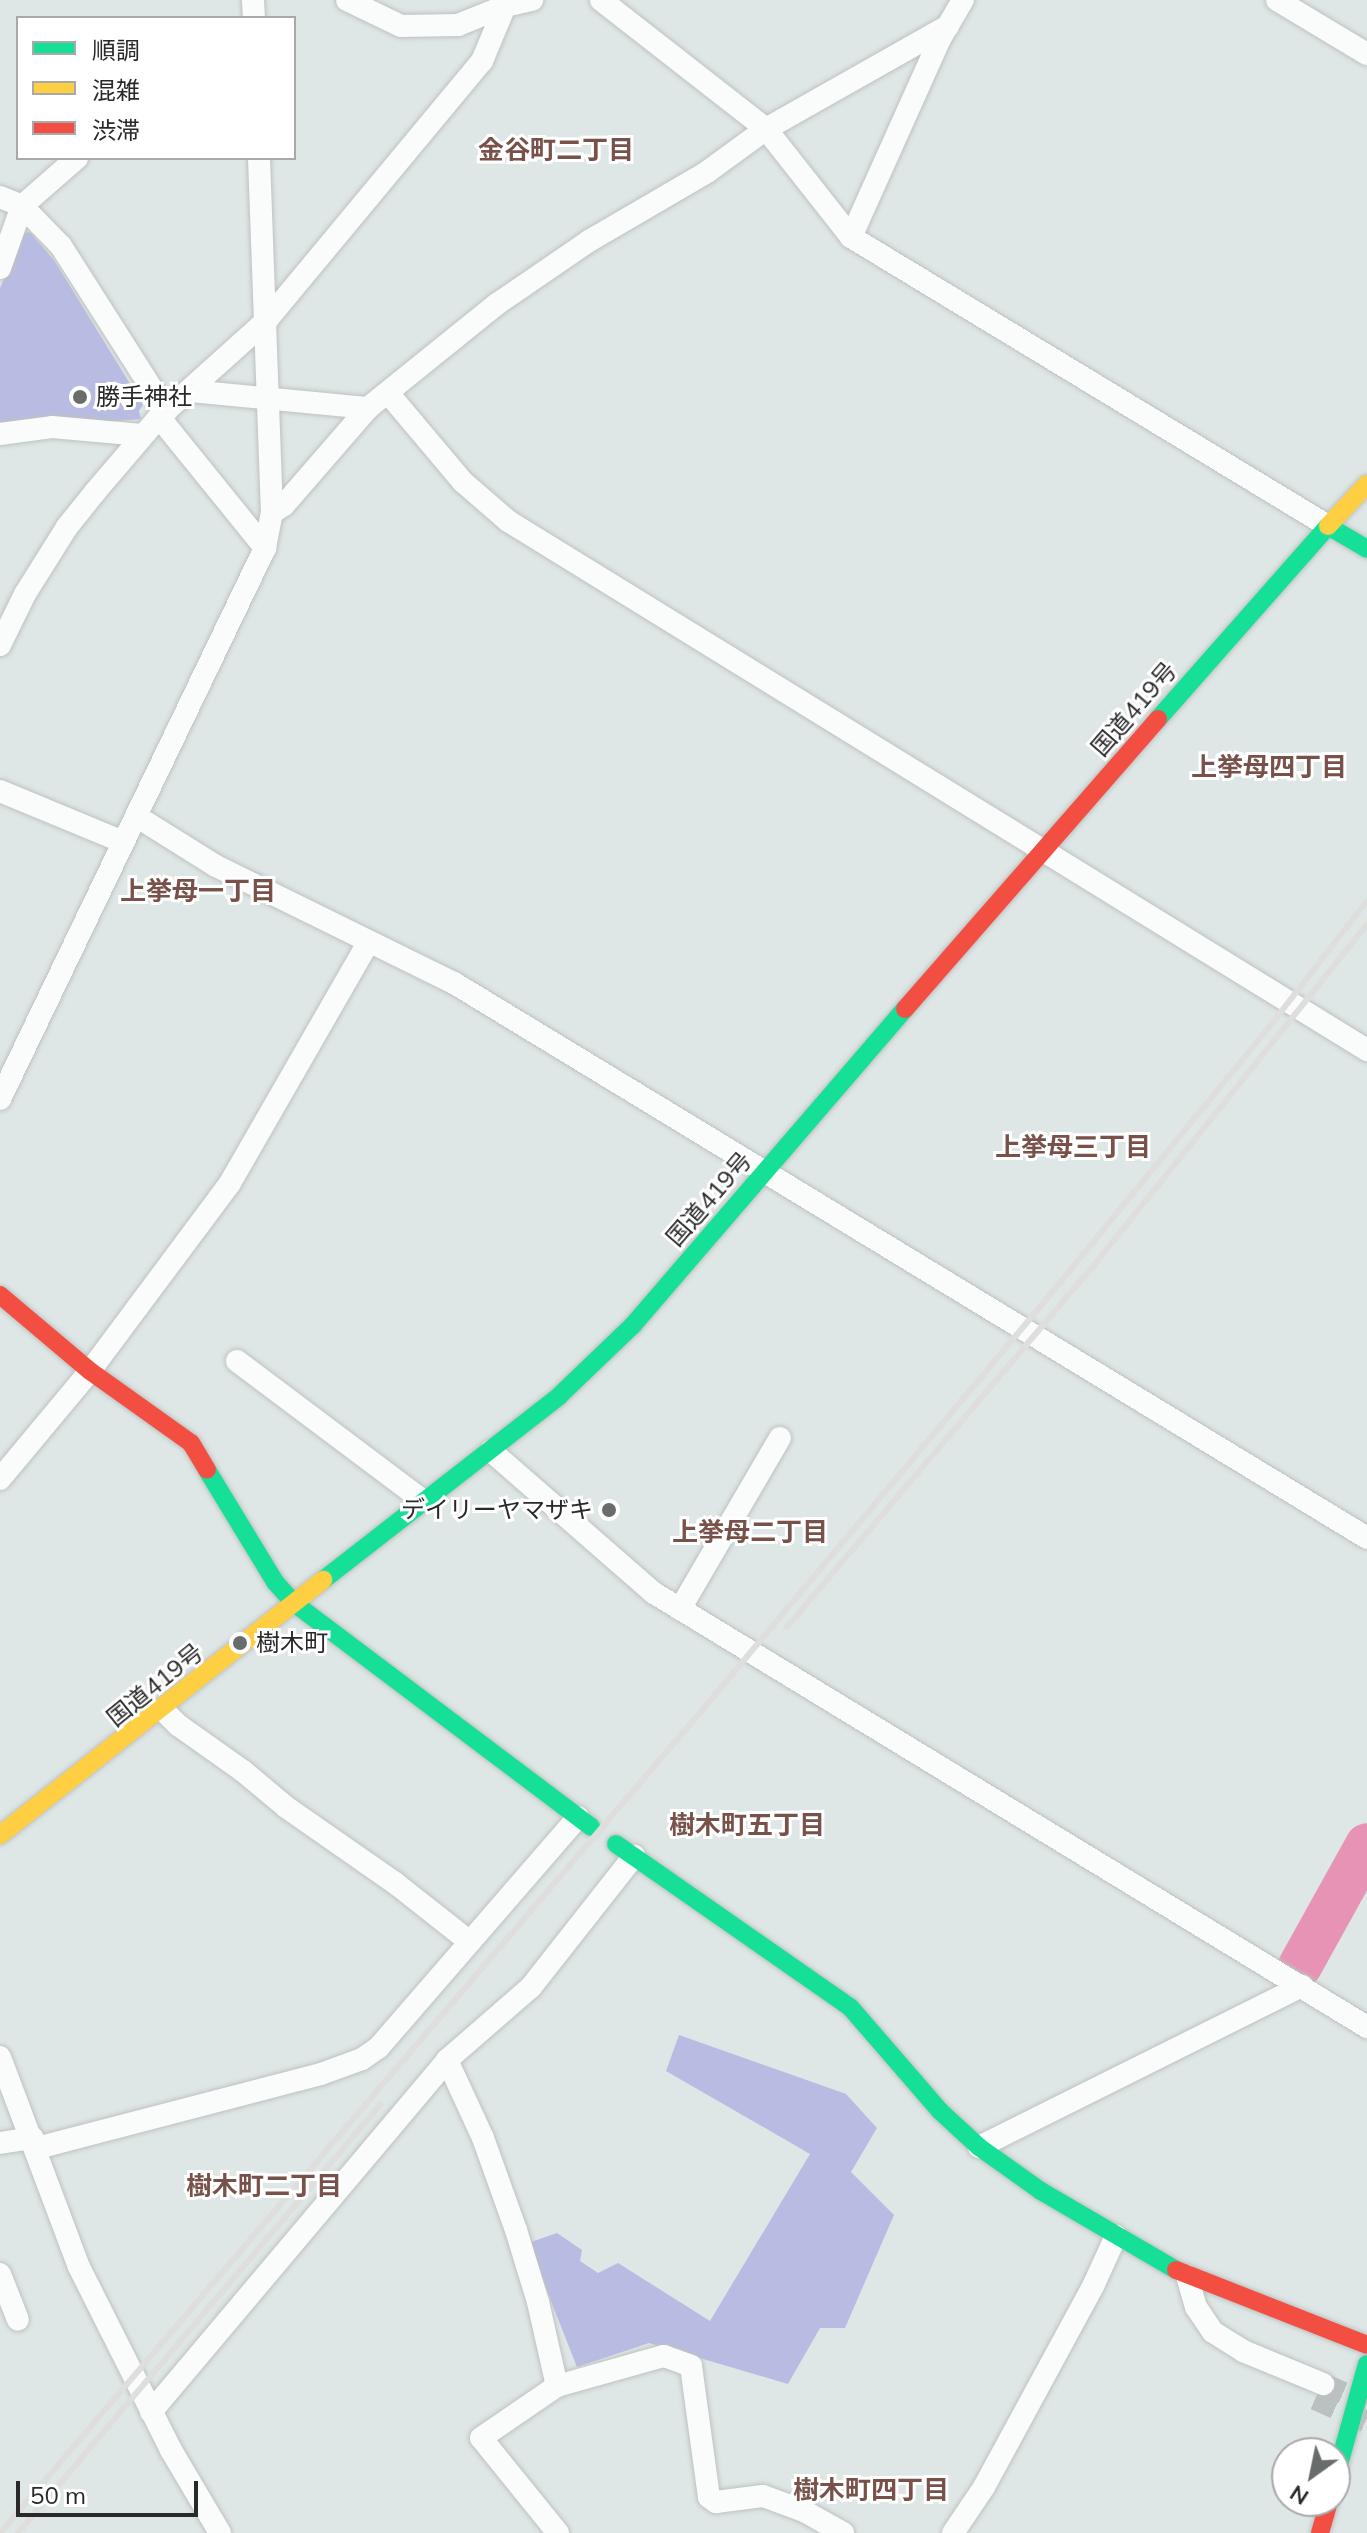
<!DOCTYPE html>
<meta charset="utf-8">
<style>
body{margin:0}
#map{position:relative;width:1367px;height:2533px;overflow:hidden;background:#dee7e6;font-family:Mulish,"Noto Sans JP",sans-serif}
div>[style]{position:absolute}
.green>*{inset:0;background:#b8bce3}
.river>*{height:44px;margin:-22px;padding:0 22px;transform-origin:22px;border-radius:22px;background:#e793b5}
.street-tunnel>*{height:22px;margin-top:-11px;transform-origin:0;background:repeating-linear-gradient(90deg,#bac1c0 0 22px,transparent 0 33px)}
.roads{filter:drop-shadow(0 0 2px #bfc1c0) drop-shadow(0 0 2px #bfc1c0)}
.street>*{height:22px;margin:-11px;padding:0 11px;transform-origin:11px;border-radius:11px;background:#fafbfb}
.fast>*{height:18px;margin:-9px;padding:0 9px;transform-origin:9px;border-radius:9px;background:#16e098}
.slow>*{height:18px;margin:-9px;padding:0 9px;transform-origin:9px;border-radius:9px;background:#ffcf43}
.jam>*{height:18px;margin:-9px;padding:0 9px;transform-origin:9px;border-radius:9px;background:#f24e42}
.rail>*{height:6px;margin:-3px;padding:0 3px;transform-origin:3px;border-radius:3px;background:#dededd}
.dots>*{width:22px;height:22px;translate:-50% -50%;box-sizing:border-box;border:4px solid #fff;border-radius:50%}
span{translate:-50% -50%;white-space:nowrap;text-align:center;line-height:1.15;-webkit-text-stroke:6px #fff;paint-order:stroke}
.poi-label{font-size:24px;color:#292929}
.left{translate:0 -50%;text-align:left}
.right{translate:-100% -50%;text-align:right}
.street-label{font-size:24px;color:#292929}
.neighbourhood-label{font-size:26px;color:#78524a;font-weight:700}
.legend{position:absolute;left:16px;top:16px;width:280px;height:144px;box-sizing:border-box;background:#fff;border:2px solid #a9a9a9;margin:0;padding:10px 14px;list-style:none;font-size:24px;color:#292929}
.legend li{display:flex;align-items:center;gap:16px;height:40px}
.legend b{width:40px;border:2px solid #a9a9a9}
.north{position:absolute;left:1271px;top:2437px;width:80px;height:80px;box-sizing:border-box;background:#fff;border:2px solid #a9a9a9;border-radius:50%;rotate:213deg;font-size:22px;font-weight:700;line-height:32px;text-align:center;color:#292929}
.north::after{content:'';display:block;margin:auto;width:28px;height:36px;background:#686c6b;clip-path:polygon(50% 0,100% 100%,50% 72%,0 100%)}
.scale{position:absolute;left:16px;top:2481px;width:182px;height:36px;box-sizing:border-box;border:4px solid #292929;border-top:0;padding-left:10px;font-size:24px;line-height:28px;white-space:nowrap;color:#292929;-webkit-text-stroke:6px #fff;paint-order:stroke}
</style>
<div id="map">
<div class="green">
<div style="clip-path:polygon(30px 232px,54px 260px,143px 405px,139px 411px,141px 419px,0 431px,0 288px,24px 233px)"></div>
<div style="clip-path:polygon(679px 2035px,846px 2094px,877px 2128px,851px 2172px,894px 2215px,845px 2328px,820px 2328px,788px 2384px,649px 2343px,577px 2367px,528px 2243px,557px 2233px,582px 2250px,580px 2261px,598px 2273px,618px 2263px,710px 2321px,810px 2154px,666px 2071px)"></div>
</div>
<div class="river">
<div style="left:1300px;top:1966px;width:138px;rotate:-61deg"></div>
</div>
<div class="street-tunnel">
<div style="left:1323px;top:2384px;width:48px;rotate:23.4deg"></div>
<div style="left:1315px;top:2399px;width:57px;rotate:23.9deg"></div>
</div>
<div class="roads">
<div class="street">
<div style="left:253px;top:0;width:18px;rotate:87deg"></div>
<div style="left:347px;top:0;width:60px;rotate:25.7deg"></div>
<div style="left:401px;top:26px;width:57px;rotate:-1deg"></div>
<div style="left:458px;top:25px;width:51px;rotate:-22deg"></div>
<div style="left:505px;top:6px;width:28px;rotate:-13deg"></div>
<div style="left:601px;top:0;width:209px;rotate:38deg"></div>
<div style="left:766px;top:129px;width:137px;rotate:51.8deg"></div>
<div style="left:851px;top:237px;width:558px;rotate:31.21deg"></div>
<div style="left:1277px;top:0;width:105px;rotate:31deg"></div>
<div style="left:0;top:197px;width:24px;rotate:22deg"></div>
<div style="left:22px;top:206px;width:56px;rotate:45.7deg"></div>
<div style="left:61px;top:246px;width:196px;rotate:57.5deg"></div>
<div style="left:851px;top:237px;width:217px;rotate:-65.8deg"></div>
<div style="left:940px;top:39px;width:45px;rotate:-59.5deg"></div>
<div style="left:0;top:268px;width:66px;rotate:-70.5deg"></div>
<div style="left:22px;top:206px;width:73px;rotate:-41.1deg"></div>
<div style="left:191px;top:391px;width:178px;rotate:5.5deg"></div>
<div style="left:388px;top:393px;width:116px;rotate:49.9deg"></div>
<div style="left:463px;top:482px;width:60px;rotate:40.9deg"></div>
<div style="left:508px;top:521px;width:1009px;rotate:31.63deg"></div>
<div style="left:159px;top:417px;width:169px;rotate:51deg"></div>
<div style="left:0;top:434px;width:52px;rotate:-7.7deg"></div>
<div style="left:52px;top:427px;width:90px;rotate:5.1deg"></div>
<div style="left:272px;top:513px;width:14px;rotate:-34deg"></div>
<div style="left:284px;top:505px;width:128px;rotate:-49.1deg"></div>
<div style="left:368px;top:408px;width:166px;rotate:-38.9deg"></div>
<div style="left:497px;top:304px;width:112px;rotate:-34.4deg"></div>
<div style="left:589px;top:241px;width:137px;rotate:-30.3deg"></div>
<div style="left:707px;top:172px;width:73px;rotate:-36.1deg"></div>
<div style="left:766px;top:129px;width:209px;rotate:-29.5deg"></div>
<div style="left:0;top:645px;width:57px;rotate:-63.9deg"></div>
<div style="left:25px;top:594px;width:79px;rotate:-57.9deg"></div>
<div style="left:67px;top:527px;width:45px;rotate:-51.3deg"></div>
<div style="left:95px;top:492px;width:99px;rotate:-49.5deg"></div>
<div style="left:159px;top:417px;width:144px;rotate:-41.9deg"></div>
<div style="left:266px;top:321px;width:338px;rotate:-50.3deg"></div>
<div style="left:482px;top:61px;width:60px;rotate:-67.3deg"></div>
<div style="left:0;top:791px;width:133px;rotate:22.5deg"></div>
<div style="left:136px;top:816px;width:94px;rotate:32deg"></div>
<div style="left:216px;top:866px;width:265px;rotate:26.2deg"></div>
<div style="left:454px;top:983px;width:1068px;rotate:31.29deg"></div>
<div style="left:0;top:1099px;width:611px;rotate:-64.32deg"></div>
<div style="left:265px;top:548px;width:36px;rotate:-79deg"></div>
<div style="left:272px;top:513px;width:355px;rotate:-92.1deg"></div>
<div style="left:237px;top:1361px;width:231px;rotate:36.9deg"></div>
<div style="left:491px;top:1451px;width:216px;rotate:41.1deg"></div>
<div style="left:654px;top:1593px;width:835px;rotate:31.33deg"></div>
<div style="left:0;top:1479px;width:141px;rotate:-50.2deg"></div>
<div style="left:90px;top:1371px;width:234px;rotate:-53.3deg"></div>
<div style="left:230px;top:1183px;width:277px;rotate:-60.1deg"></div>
<div style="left:680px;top:1609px;width:198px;rotate:-59.7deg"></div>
<div style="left:163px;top:1710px;width:21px;rotate:45deg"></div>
<div style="left:178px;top:1725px;width:80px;rotate:35.3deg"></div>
<div style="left:243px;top:1771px;width:56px;rotate:39.9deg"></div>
<div style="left:286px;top:1807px;width:133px;rotate:34.9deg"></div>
<div style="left:395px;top:1883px;width:95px;rotate:38.2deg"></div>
<div style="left:0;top:2057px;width:224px;rotate:69.4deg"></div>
<div style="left:79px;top:2267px;width:205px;rotate:63.3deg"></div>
<div style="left:171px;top:2450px;width:96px;rotate:59.4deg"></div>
<div style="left:447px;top:2060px;width:86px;rotate:65.2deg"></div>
<div style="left:483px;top:2138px;width:98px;rotate:70.3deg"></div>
<div style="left:516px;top:2230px;width:75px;rotate:73deg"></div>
<div style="left:538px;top:2302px;width:86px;rotate:77.3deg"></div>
<div style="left:0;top:2143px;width:33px;rotate:-9deg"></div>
<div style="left:979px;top:2147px;width:361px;rotate:-26.5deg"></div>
<div style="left:37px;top:2148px;width:293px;rotate:-14.6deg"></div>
<div style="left:321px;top:2074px;width:44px;rotate:-20.1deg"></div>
<div style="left:362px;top:2059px;width:21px;rotate:-35deg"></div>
<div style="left:379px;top:2047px;width:304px;rotate:-49.1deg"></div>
<div style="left:0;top:2274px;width:49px;rotate:68.6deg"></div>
<div style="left:1187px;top:2276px;width:32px;rotate:74deg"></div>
<div style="left:1196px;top:2307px;width:30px;rotate:56deg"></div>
<div style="left:1213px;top:2332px;width:36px;rotate:32deg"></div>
<div style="left:1243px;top:2351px;width:87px;rotate:22.4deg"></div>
<div style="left:151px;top:2412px;width:460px;rotate:-49.9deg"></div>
<div style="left:447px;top:2060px;width:111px;rotate:-41deg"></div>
<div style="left:531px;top:1987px;width:167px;rotate:-51.8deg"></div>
<div style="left:558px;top:2533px;width:122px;rotate:-129deg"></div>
<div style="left:481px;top:2438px;width:92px;rotate:-34.4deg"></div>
<div style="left:557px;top:2386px;width:111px;rotate:-15.7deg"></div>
<div style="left:664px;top:2356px;width:29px;rotate:20deg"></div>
<div style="left:691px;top:2366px;width:132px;rotate:82.2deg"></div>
<div style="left:709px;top:2497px;width:9px;rotate:36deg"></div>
<div style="left:716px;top:2502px;width:47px;rotate:-7.3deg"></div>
<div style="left:763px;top:2496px;width:44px;rotate:20.1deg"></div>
<div style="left:804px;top:2511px;width:45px;rotate:29.4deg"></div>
<div style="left:953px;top:2533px;width:55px;rotate:-56deg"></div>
<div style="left:984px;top:2487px;width:231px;rotate:-61.5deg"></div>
<div style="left:1094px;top:2284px;width:53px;rotate:-65.4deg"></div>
</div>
<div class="fast">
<div style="left:1158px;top:719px;width:257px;rotate:-48.6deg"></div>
<div style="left:1328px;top:526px;width:45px;rotate:30.5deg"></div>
<div style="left:207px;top:1470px;width:131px;rotate:58.7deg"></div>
<div style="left:275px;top:1582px;width:28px;rotate:48deg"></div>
<div style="left:294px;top:1603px;width:372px;rotate:37deg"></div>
<div style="left:323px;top:1580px;width:299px;rotate:-37.9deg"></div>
<div style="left:559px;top:1396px;width:103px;rotate:-43.8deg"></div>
<div style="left:633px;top:1325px;width:417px;rotate:-49.3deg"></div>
<div style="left:616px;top:1844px;width:285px;rotate:34.9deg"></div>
<div style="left:850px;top:2007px;width:138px;rotate:49.1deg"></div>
<div style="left:940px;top:2111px;width:53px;rotate:42.7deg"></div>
<div style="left:979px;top:2147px;width:76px;rotate:35.4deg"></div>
<div style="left:1041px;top:2191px;width:156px;rotate:30.3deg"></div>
<div style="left:1335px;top:2479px;width:119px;rotate:-74.5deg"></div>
</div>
<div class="slow">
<div style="left:1328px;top:526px;width:57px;rotate:-47.1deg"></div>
<div style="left:0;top:1835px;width:412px;rotate:-38.3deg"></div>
</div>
<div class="jam">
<div style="left:905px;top:1009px;width:385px;rotate:-48.9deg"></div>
<div style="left:0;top:1295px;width:118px;rotate:40.2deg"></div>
<div style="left:90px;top:1371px;width:124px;rotate:35.5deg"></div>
<div style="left:191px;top:1443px;width:31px;rotate:59deg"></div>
<div style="left:1176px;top:2270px;width:205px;rotate:21.4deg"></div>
<div style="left:1320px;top:2533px;width:33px;rotate:-74deg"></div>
</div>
</div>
<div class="rail">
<div style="left:787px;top:1627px;width:470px;rotate:-49.7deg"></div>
<div style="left:1091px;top:1269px;width:441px;rotate:-51.3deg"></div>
<div style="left:0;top:2533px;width:1075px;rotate:-49.53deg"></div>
<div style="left:698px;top:1715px;width:532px;rotate:-50.03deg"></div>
<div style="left:1040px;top:1307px;width:352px;rotate:-50.7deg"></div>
<div style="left:1263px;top:1035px;width:170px;rotate:-52.2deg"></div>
<div style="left:18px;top:2533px;width:561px;rotate:-49.78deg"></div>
</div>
<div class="dots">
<div style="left:80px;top:397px;background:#686c6b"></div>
<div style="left:609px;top:1510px;background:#686c6b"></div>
<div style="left:240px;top:1643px;background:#686c6b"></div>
</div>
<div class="poi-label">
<span class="left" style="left:96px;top:397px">勝手神社</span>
<span class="right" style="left:593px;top:1510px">デイリーヤマザキ</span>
<span class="left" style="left:256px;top:1643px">樹木町</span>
</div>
<div class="street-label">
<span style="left:1134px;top:709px;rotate:-49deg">国道419号</span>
<span style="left:709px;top:1199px;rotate:-49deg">国道419号</span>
<span style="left:155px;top:1685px;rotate:-39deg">国道419号</span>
</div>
<div class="neighbourhood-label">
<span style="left:556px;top:150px">金谷町二丁目</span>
<span style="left:1269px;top:767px">上挙母四丁目</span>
<span style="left:198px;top:891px">上挙母一丁目</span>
<span style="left:1073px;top:1147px">上挙母三丁目</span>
<span style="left:750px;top:1532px">上挙母二丁目</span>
<span style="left:747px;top:1825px">樹木町五丁目</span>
<span style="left:264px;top:2186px">樹木町二丁目</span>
<span style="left:871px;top:2490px">樹木町四丁目</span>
</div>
<ul class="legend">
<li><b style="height:10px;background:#16e098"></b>順調</li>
<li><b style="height:10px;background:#ffcf43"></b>混雑</li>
<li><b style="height:10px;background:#f24e42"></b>渋滞</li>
</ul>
<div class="north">N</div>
<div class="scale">50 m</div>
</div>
